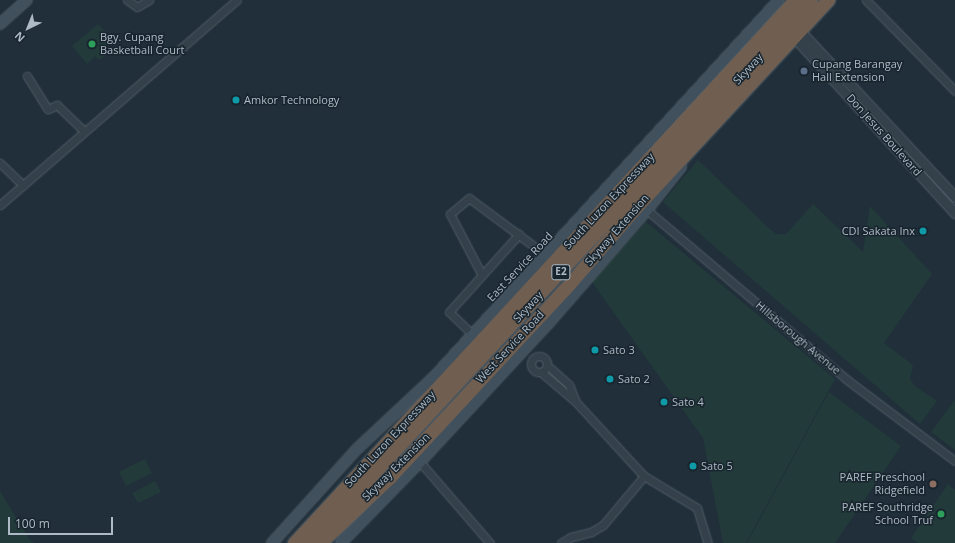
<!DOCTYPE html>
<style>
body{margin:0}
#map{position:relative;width:955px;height:543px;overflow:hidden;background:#202f3a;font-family:"Open Sans",sans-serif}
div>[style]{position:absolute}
.green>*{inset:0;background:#223b3a}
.roads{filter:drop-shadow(0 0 1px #515e68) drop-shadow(0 0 1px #515e68)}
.minor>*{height:7px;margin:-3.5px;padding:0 3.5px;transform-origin:3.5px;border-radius:3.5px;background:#34404a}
.minor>.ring{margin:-3.5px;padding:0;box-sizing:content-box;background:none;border:7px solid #34404a;border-radius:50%}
.tertiary>*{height:9px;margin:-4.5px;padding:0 4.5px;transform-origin:4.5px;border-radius:4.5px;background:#34404a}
.secondary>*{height:10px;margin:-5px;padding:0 5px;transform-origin:5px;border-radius:5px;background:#41505d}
.motorway>*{height:13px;margin:-6.5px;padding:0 6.5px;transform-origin:6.5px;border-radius:6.5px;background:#705f50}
.dots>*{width:11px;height:11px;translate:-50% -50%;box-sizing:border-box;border:2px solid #19252e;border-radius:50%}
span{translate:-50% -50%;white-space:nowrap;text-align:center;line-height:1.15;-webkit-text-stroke:3px #19252e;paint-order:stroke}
.shield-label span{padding:1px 3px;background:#19252e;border:1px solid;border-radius:3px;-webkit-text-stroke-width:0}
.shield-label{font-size:10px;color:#aebbc6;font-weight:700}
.poi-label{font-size:11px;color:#aebbc6}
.left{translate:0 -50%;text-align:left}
.right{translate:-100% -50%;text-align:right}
.street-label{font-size:11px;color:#aebbc6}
.north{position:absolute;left:8px;top:8px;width:40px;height:40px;-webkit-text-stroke:3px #19252e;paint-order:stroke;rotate:223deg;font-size:11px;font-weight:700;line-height:16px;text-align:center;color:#aebbc6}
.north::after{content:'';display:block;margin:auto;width:14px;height:18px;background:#aebbc6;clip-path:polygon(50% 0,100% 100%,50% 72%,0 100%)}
.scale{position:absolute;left:8px;top:517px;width:105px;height:18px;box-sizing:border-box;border:2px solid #aebbc6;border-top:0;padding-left:5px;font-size:12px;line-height:14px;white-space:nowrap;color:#aebbc6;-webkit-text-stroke:3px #19252e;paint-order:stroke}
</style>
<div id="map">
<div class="green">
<div style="clip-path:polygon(98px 24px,113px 41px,103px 49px,107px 54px,99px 60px,95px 56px,87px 64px,72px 46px)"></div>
<div style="clip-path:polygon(698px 160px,775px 234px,786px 234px,813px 204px,863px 252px,870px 206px,932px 274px,884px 343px,913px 365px,910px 379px,915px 386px,937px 401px,920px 424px,663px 202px)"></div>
<div style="clip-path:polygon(646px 222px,835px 379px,746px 543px,723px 543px,703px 438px,592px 282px)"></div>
<div style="clip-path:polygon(829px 392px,901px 446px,835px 543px,747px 543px)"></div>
<div style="clip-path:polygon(955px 400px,955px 450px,931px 432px)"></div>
<div style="clip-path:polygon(145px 459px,152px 473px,126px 486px,119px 472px)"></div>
<div style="clip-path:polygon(155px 481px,161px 492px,138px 503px,132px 493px)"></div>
<div style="clip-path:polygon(948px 484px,955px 490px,955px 543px,918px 543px,911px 538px)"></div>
<div style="clip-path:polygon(0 491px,29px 539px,34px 543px,0 543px)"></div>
</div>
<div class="roads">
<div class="minor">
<div style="left:127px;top:0;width:12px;rotate:35deg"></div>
<div style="left:137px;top:7px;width:14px;rotate:-30deg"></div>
<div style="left:866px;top:0;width:127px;rotate:45.6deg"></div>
<div style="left:27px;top:76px;width:39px;rotate:58deg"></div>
<div style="left:48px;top:109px;width:10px;rotate:-24deg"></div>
<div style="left:57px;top:105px;width:37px;rotate:44deg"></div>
<div style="left:0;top:163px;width:32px;rotate:44deg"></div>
<div style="left:0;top:205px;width:313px;rotate:-40.9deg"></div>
<div style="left:647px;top:210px;width:261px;rotate:40.3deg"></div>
<div style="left:846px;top:379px;width:136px;rotate:37deg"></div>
<div style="left:482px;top:275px;width:69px;rotate:-117.7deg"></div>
<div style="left:450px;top:214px;width:25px;rotate:-40deg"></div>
<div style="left:469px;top:198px;width:97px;rotate:36.6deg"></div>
<div style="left:473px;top:335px;width:33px;rotate:-136deg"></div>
<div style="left:449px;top:312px;width:105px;rotate:-48.1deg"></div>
<div class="ring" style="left:531px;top:356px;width:9px;height:9px"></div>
<div style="left:547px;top:365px;width:30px;rotate:42deg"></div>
<div style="left:569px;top:385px;width:16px;rotate:68deg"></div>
<div style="left:541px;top:372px;width:45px;rotate:40.5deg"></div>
<div style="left:575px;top:401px;width:102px;rotate:47.4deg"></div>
<div style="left:644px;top:476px;width:62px;rotate:31.1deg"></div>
<div style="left:697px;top:508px;width:37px;rotate:73deg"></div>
<div style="left:420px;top:462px;width:107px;rotate:49.2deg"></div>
<div style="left:561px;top:543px;width:12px;rotate:-31deg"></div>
<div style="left:571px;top:537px;width:21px;rotate:-14deg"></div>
<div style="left:591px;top:532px;width:14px;rotate:-30deg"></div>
<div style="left:603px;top:525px;width:64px;rotate:-50.1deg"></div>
</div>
<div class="tertiary">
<div style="left:802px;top:33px;width:224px;rotate:47deg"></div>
<div style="left:796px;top:39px;width:236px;rotate:47.6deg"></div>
</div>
<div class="secondary">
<div style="left:0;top:24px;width:36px;rotate:-42deg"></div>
<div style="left:272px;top:543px;width:127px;rotate:-47.9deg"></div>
<div style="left:357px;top:449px;width:104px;rotate:-43.1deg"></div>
<div style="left:433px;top:378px;width:512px;rotate:-47.53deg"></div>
<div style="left:341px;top:543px;width:113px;rotate:-45.7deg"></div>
<div style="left:420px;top:462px;width:188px;rotate:-47.2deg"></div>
<div style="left:548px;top:324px;width:151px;rotate:-49deg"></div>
<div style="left:647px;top:210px;width:55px;rotate:-51.7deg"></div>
</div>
<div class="motorway">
<div style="left:294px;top:543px;width:739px;rotate:-47.3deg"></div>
<div style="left:309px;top:543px;width:739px;rotate:-47.25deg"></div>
<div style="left:320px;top:543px;width:96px;rotate:-43.3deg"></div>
<div style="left:390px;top:477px;width:257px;rotate:-47.1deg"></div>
<div style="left:565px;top:289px;width:111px;rotate:-49deg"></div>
<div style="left:638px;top:205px;width:280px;rotate:-47.2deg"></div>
</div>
</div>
<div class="dots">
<div style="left:92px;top:44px;background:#2e9e5b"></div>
<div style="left:804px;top:71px;background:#5c6f8a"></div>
<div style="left:236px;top:100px;background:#0f9aa8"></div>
<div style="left:923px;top:231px;background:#0f9aa8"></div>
<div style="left:595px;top:350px;background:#0f9aa8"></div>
<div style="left:610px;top:379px;background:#0f9aa8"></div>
<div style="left:664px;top:402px;background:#0f9aa8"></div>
<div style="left:693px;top:466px;background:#0f9aa8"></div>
<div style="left:933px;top:484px;background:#8d6e63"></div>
<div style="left:941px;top:514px;background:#2e9e5b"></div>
</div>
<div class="shield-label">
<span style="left:561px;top:272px">E2</span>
</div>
<div class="poi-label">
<span class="left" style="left:100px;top:44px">Bgy. Cupang<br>Basketball Court</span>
<span class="left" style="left:812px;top:71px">Cupang Barangay<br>Hall Extension</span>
<span class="left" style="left:244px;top:100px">Amkor Technology</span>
<span class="right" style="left:915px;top:231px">CDI Sakata Inx</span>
<span class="left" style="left:603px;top:350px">Sato 3</span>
<span class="left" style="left:618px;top:379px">Sato 2</span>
<span class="left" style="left:672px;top:402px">Sato 4</span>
<span class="left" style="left:701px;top:466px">Sato 5</span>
<span class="right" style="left:925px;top:484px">PAREF Preschool<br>Ridgefield</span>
<span class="right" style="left:933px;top:514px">PAREF Southridge<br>School Truf</span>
</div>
<div class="street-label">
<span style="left:748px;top:69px;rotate:-47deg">Skyway</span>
<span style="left:884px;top:135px;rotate:48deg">Don Jesus Boulevard</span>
<span style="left:609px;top:201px;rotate:-47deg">South Luzon Expressway</span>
<span style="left:617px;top:230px;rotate:-49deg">Skyway Extension</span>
<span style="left:520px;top:267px;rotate:-47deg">East Service Road</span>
<span style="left:528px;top:307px;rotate:-47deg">Skyway</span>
<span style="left:798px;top:338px;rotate:40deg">Hillsborough Avenue</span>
<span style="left:510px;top:347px;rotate:-47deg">West Service Road</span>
<span style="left:390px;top:439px;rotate:-47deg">South Luzon Expressway</span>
<span style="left:396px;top:467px;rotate:-45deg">Skyway Extension</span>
</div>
<div class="north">N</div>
<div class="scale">100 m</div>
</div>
